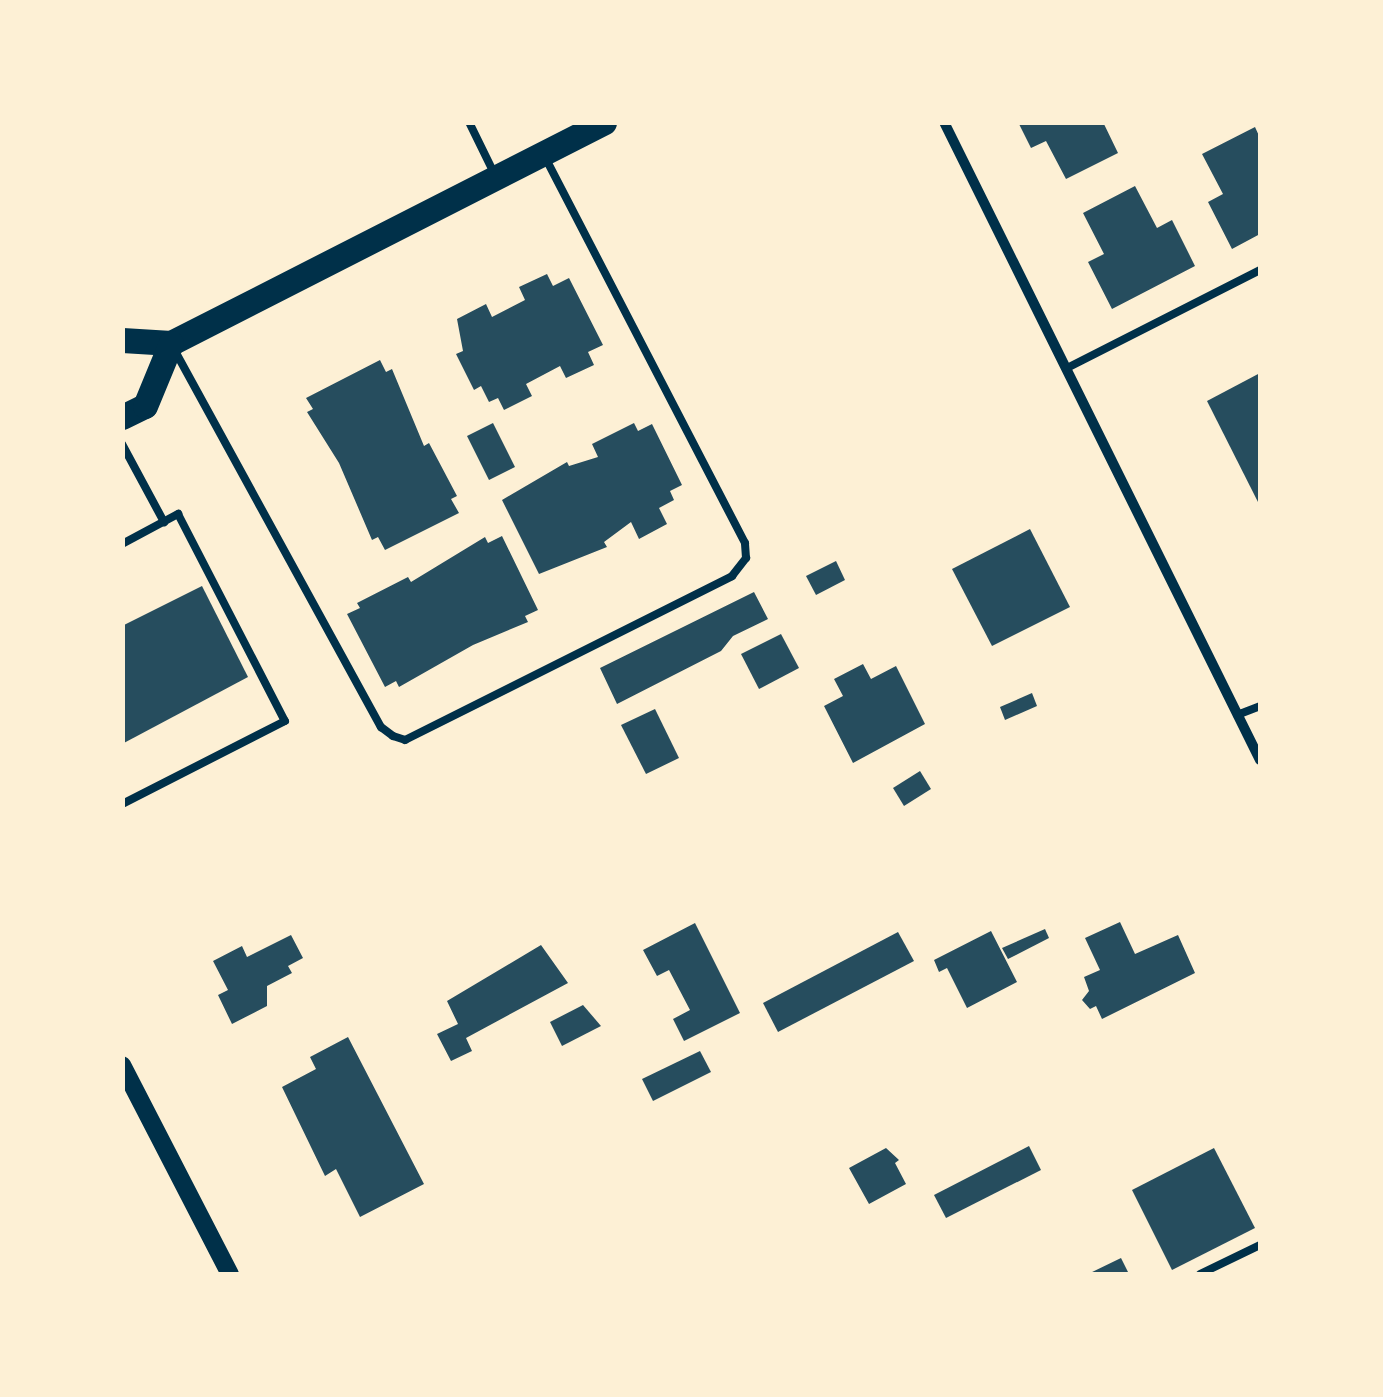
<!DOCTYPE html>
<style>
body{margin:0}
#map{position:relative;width:1383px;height:1397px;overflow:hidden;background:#fdf0d5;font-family:Poppins,sans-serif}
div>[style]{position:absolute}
.building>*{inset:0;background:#264d5e}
.service>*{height:8px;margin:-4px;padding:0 4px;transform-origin:4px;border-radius:4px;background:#003049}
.minor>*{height:10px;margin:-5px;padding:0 5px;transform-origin:5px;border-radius:5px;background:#003049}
.tertiary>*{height:18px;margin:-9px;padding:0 9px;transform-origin:9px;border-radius:9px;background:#003049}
.primary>*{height:25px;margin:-12.5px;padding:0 12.5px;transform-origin:12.5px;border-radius:12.5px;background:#003049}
span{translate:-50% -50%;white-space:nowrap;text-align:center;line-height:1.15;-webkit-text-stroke:8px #fdf0d5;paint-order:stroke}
.frame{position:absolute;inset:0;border:125px solid #fdf0d5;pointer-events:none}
</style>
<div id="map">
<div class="building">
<div style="clip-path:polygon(1018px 122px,1103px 122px,1118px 153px,1066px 179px,1046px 141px,1031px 148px)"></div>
<div style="clip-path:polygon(1255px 127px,1260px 138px,1260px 234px,1232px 249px,1208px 202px,1223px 194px,1202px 154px)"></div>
<div style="clip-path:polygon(1135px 186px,1157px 228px,1172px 220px,1195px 266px,1112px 309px,1088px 262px,1104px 254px,1083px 213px)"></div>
<div style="clip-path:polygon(547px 274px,553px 286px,569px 278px,603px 345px,588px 352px,594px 365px,566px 378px,560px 366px,526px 384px,532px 396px,504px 410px,498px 398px,489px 402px,481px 386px,474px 390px,456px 354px,463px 351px,457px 319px,486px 304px,492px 317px,525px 300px,519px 287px)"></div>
<div style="clip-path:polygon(380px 360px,386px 372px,392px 369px,424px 446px,429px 443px,457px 496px,451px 499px,459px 513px,385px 550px,378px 537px,372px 540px,339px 463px,307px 412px,313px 409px,306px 398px)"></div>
<div style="clip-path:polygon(1260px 373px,1260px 506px,1207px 401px)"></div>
<div style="clip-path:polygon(493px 423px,515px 467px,489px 480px,467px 436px)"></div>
<div style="clip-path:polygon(634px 423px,638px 431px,652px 424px,682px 485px,670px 491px,674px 500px,659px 508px,667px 524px,639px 539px,631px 522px,604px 542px,607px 547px,539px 574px,502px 500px,567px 462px,569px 466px,598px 457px,592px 444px)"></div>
<div style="clip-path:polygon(1030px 529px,1070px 607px,992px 646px,952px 569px)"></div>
<div style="clip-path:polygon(502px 536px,538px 610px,525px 616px,528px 622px,473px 645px,399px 687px,396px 681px,385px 687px,347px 614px,360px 608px,357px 603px,408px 577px,411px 582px,485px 537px,488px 543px)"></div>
<div style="clip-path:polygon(836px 561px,845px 580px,816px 595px,806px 576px)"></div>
<div style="clip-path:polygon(202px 586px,248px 677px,122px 744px,122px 626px)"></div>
<div style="clip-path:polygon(754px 592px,768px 619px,733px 636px,721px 651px,617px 704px,600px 668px)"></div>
<div style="clip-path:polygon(781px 634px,799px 668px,759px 689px,741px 654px)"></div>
<div style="clip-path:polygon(863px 664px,871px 679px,896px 666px,925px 724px,853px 763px,824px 706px,843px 696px,834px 679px)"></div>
<div style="clip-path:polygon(1032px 693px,1037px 706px,1005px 720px,1000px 707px)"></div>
<div style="clip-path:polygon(655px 709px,679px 758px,646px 774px,621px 725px)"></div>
<div style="clip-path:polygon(920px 771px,931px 789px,904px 806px,893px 788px)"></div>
<div style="clip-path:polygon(1120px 922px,1135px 954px,1178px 935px,1195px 973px,1102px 1019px,1096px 1006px,1090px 1009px,1082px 1000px,1089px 991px,1084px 977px,1100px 970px,1085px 938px)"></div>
<div style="clip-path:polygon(695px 923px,740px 1013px,684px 1041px,673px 1019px,690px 1010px,669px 970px,657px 976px,643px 950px)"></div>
<div style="clip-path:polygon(1045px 929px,1049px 938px,1008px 959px,1002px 948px)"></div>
<div style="clip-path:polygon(991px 931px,1017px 982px,967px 1008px,947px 968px,939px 972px,934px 960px)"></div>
<div style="clip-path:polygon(898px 932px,914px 961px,778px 1032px,763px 1003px)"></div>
<div style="clip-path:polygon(291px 935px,303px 958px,288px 966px,292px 973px,267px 986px,267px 1006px,232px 1024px,218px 995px,228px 990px,213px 961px,242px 946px,247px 957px)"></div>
<div style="clip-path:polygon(541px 945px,568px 983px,466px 1038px,472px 1051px,451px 1061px,437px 1034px,458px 1024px,447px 1001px)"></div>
<div style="clip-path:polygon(583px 1005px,601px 1026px,562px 1046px,550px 1022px)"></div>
<div style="clip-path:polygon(348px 1037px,424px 1184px,360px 1217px,336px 1169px,325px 1176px,282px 1087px,316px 1069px,310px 1057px)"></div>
<div style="clip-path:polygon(700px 1051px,711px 1072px,653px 1101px,642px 1079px)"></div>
<div style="clip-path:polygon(1029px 1146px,1041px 1170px,946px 1218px,934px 1195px)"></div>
<div style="clip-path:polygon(886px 1148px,899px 1160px,895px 1163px,906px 1184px,869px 1204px,849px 1168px)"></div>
<div style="clip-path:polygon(1214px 1148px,1255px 1228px,1172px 1270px,1132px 1190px)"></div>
<div style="clip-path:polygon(1121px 1258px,1129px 1274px,1088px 1274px)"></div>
</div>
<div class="service">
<div style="left:469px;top:122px;width:57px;rotate:63.9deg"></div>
<div style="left:175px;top:351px;width:429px;rotate:61.3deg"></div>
<div style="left:381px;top:727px;width:15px;rotate:37deg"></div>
<div style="left:393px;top:736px;width:13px;rotate:18deg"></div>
<div style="left:405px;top:740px;width:366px;rotate:-26.6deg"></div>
<div style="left:732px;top:576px;width:23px;rotate:-52deg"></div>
<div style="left:746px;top:558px;width:15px;rotate:-94deg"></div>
<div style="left:745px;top:543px;width:436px;rotate:-117.4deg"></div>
<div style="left:1069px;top:367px;width:214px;rotate:-26.9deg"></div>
<div style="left:122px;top:444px;width:89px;rotate:61.7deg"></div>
<div style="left:122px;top:544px;width:64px;rotate:-28.2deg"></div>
<div style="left:178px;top:514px;width:233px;rotate:62.7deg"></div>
<div style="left:285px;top:721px;width:183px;rotate:153deg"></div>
<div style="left:1237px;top:715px;width:25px;rotate:-21deg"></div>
<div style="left:1200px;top:1274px;width:67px;rotate:-25.8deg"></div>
</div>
<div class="minor">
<div style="left:944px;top:122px;width:712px;rotate:63.65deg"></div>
</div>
<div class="tertiary">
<div style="left:122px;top:1065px;width:235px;rotate:62.7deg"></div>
</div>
<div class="primary">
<div style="left:122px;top:340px;width:49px;rotate:3.5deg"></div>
<div style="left:171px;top:343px;width:486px;rotate:-27deg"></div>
<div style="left:122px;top:417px;width:25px;rotate:-26deg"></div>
<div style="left:145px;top:406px;width:68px;rotate:-67.6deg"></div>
</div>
<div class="frame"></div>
</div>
